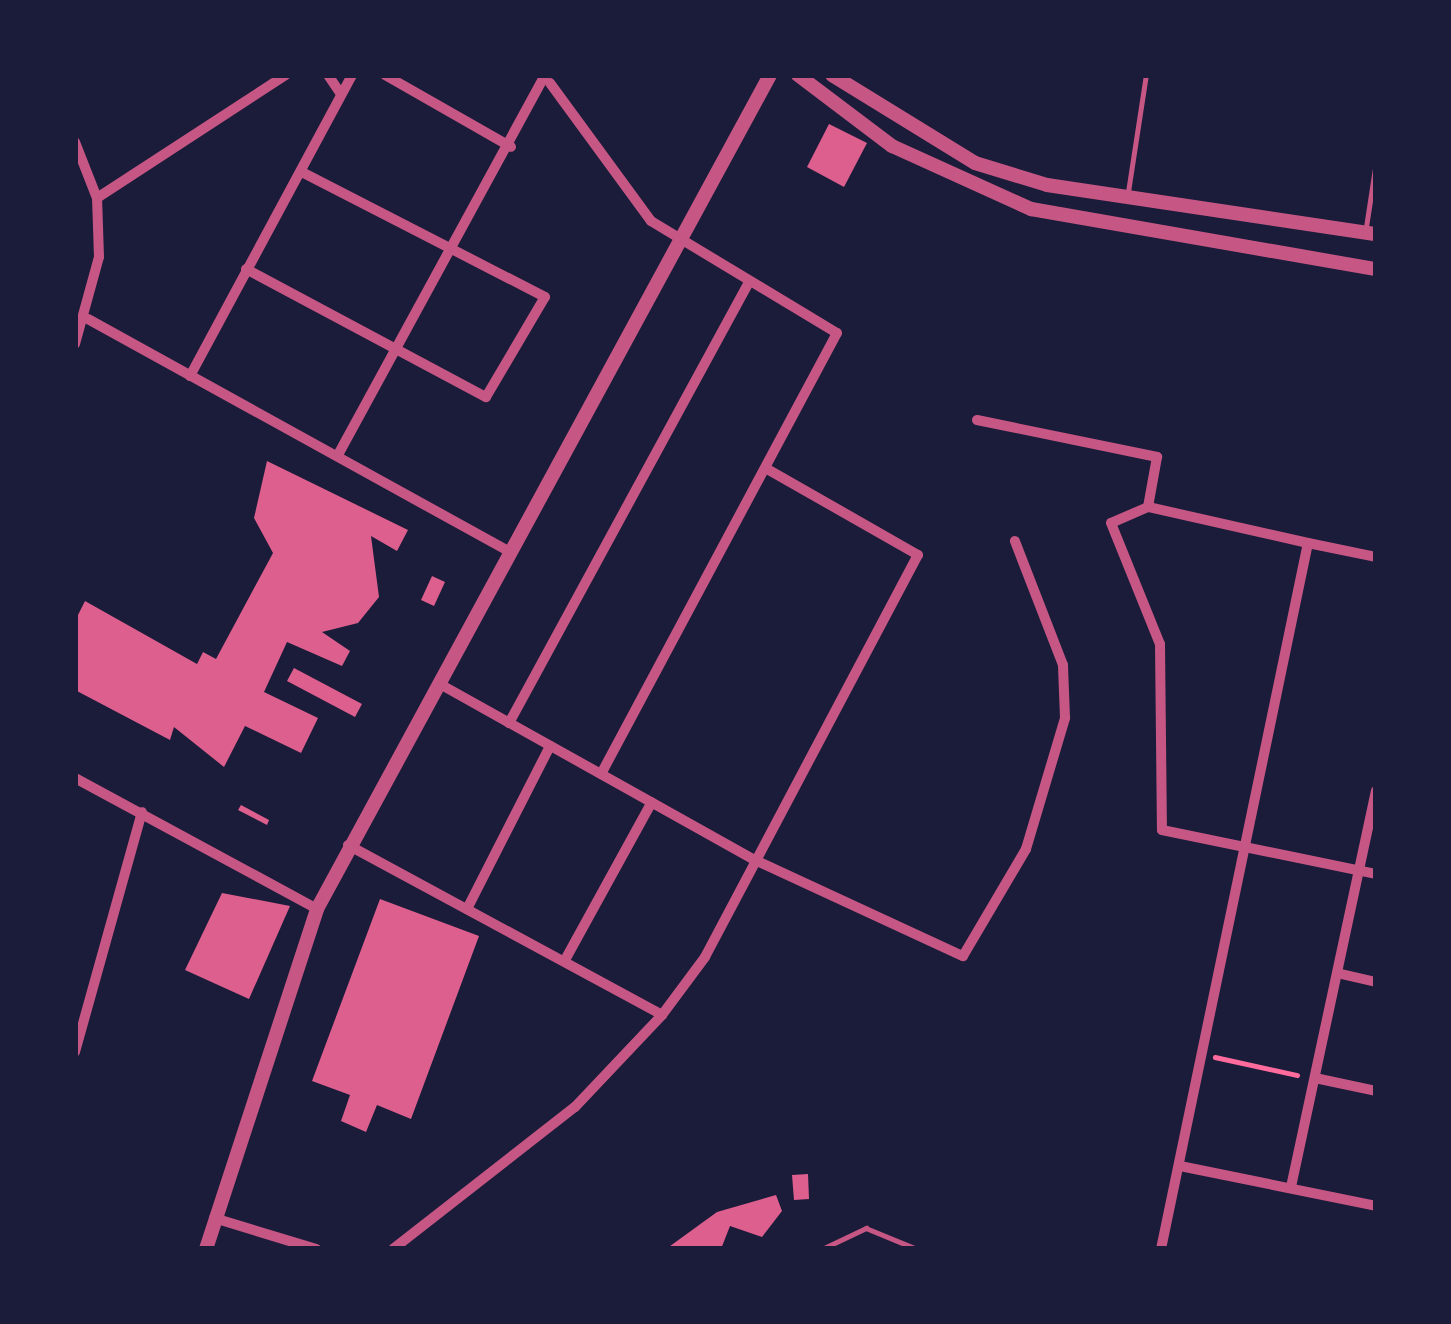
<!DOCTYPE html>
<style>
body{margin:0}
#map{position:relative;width:1451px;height:1324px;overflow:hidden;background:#1b1b3a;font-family:Rubik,sans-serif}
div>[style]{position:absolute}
.building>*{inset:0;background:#dd5f8e}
.path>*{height:4.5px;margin:-2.25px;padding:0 2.25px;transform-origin:2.25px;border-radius:2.25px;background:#ff6b9d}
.service>*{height:4.5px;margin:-2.25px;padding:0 2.25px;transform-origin:2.25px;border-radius:2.25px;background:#c65784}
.minor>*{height:10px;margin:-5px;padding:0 5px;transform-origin:5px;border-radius:5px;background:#c65784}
.tertiary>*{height:14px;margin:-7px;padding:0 7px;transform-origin:7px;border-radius:7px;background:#c65784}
span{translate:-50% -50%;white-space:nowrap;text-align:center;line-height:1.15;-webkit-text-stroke:10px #1b1b3a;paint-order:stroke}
.frame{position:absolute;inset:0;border:78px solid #1b1b3a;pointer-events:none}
</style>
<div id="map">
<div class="building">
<div style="clip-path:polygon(829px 124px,867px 143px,844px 187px,807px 167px)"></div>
<div style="clip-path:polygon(267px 461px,408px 530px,397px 551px,371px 536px,379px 597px,358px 623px,322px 632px,350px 651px,342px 666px,287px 642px,264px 692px,318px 718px,301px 753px,245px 726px,224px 767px,174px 727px,170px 740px,75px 690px,75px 621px,85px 601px,197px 664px,203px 652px,216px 659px,273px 553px,254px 518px)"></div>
<div style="clip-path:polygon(432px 576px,445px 582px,434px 606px,421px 600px)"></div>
<div style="clip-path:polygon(294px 668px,362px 704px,355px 717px,287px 681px)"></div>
<div style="clip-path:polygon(241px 805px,269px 820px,267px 825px,238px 810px)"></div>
<div style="clip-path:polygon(222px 893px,290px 906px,249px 999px,185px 970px)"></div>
<div style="clip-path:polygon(380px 899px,479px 936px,411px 1119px,377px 1105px,366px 1132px,341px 1121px,350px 1095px,312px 1081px)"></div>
<div style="clip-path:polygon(808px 1174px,809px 1199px,794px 1200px,792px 1175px)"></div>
<div style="clip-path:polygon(776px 1195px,782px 1211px,762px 1237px,730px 1226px,721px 1249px,666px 1249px,717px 1212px)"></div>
</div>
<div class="path">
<div style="left:1215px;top:1057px;width:84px;rotate:12.4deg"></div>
</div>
<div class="service">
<div style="left:1128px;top:192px;width:118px;rotate:-81.3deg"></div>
<div style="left:1366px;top:227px;width:66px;rotate:-81.3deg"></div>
<div style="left:822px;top:1249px;width:49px;rotate:-25.5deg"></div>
<div style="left:866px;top:1228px;width:55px;rotate:22.4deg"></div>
</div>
<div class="minor">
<div style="left:328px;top:75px;width:23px;rotate:56deg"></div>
<div style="left:385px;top:75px;width:145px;rotate:29.7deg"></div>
<div style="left:550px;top:83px;width:171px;rotate:53.8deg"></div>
<div style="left:651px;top:221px;width:217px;rotate:31.1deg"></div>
<div style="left:837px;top:333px;width:500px;rotate:118.15deg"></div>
<div style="left:75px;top:142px;width:60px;rotate:68.6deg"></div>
<div style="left:97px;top:198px;width:225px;rotate:-33.1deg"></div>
<div style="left:246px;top:269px;width:272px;rotate:28.1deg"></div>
<div style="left:486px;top:397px;width:116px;rotate:-59.5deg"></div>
<div style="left:545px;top:297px;width:273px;rotate:-152.8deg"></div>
<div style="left:88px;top:319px;width:481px;rotate:28.9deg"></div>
<div style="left:75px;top:344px;width:90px;rotate:-74.6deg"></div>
<div style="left:99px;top:257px;width:59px;rotate:-91.9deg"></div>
<div style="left:190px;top:376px;width:342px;rotate:-61.7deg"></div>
<div style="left:977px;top:420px;width:184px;rotate:11.6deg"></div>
<div style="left:1157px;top:457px;width:51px;rotate:100.2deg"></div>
<div style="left:339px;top:453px;width:430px;rotate:-61.4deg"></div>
<div style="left:1308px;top:543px;width:164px;rotate:-167.3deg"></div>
<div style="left:1148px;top:507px;width:40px;rotate:156.6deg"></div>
<div style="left:1111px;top:523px;width:131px;rotate:68deg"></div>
<div style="left:1160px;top:644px;width:186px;rotate:89.4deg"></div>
<div style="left:1162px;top:830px;width:218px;rotate:11.6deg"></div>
<div style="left:438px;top:683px;width:365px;rotate:29.2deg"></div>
<div style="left:757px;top:861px;width:227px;rotate:24.8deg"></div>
<div style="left:963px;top:956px;width:124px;rotate:-59.5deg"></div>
<div style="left:1026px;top:849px;width:137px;rotate:-73.4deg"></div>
<div style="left:1065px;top:718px;width:53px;rotate:-92.2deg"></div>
<div style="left:1063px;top:665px;width:133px;rotate:-111.2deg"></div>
<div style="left:509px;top:723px;width:502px;rotate:-61.44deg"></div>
<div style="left:75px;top:778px;width:275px;rotate:28.4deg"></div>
<div style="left:348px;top:845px;width:357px;rotate:28.4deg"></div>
<div style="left:467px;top:909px;width:183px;rotate:-63deg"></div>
<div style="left:565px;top:960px;width:180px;rotate:-61.2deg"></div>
<div style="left:1337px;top:973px;width:40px;rotate:13deg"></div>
<div style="left:75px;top:1052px;width:249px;rotate:-74.4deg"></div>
<div style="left:1315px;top:1078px;width:62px;rotate:12deg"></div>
<div style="left:1180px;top:1166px;width:200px;rotate:11.5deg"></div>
<div style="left:1291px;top:1187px;width:405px;rotate:-77.9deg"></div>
<div style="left:214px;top:1218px;width:107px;rotate:16.9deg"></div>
<div style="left:393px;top:1249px;width:231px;rotate:-38deg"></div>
<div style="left:575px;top:1107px;width:127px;rotate:-46.6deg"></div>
<div style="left:662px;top:1015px;width:72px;rotate:-53.4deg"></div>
<div style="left:705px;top:957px;width:455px;rotate:-62.1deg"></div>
<div style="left:918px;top:555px;width:174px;rotate:-150.3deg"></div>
<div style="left:1161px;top:1249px;width:721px;rotate:-78.24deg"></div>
<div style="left:1308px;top:543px;width:69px;rotate:11.6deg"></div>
</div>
<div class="tertiary">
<div style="left:798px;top:75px;width:118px;rotate:37.1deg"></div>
<div style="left:892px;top:146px;width:153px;rotate:24.4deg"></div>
<div style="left:1031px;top:209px;width:350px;rotate:9.9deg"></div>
<div style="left:832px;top:75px;width:168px;rotate:31.6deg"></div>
<div style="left:975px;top:163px;width:75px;rotate:17deg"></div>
<div style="left:1047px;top:185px;width:333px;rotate:8.5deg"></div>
<div style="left:206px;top:1249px;width:358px;rotate:-71.9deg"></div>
<div style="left:317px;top:909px;width:949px;rotate:-61.49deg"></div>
</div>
<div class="frame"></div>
</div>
